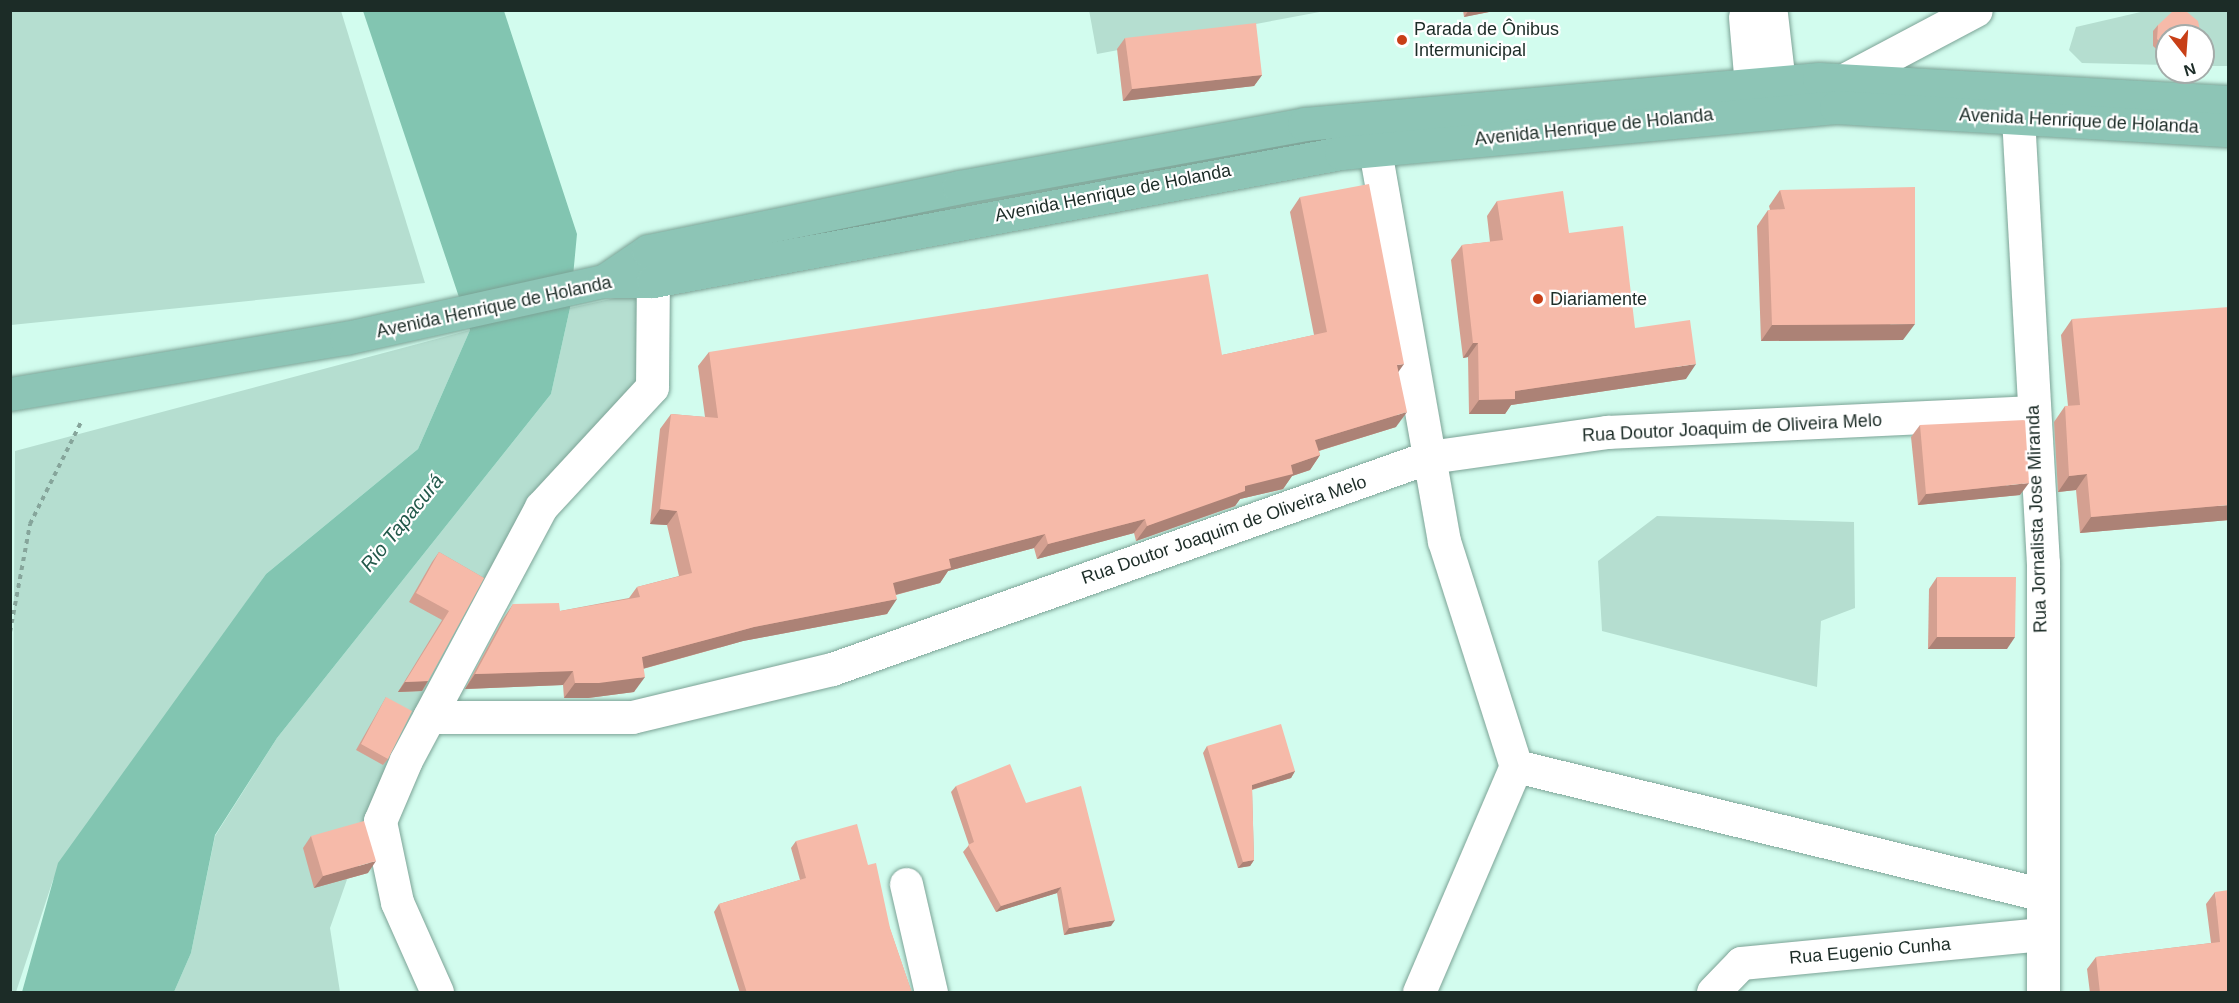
<!DOCTYPE html>
<meta charset="utf-8">
<style>
body{margin:0}
#map{position:relative;width:2239px;height:1003px;overflow:hidden;background:#d2fcee;font-family:Arial,sans-serif}
div>[style]{position:absolute}
.green>*{inset:0;background:#b5ded0}
.water>*{inset:0;background:#82c5b1}
.path>*{height:4px;margin-top:-2px;transform-origin:0;background:repeating-linear-gradient(90deg,#86a59b 0 4.5px,transparent 0 9px)}
.roads{filter:drop-shadow(0 0 2px #7ca396) drop-shadow(0 0 2px #7ca396)}
.minor>*{height:33px;margin:-16.5px;padding:0 16.5px;transform-origin:16.5px;border-radius:16.5px;background:#fff}
.secondary>*{height:33px;margin:-16.5px;padding:0 16.5px;transform-origin:16.5px;border-radius:16.5px;background:#fff}
.primary>*{height:33px;margin:-16.5px;padding:0 16.5px;transform-origin:16.5px;border-radius:16.5px;background:#8dc5b6}
.wall>*{inset:0;background:#d4a091}
.shaded-wall>*{inset:0;background:#ac8276}
.building>*{inset:0;background:#f6baa9}
.dots>*{width:16px;height:16px;translate:-50% -50%;box-sizing:border-box;border:3px solid #fff;border-radius:50%}
span{translate:-50% -50%;white-space:nowrap;text-align:center;line-height:1.15;-webkit-text-stroke:4.5px #fff;paint-order:stroke}
.poi-label{font-size:18px;color:#1c2c27}
.left{translate:0 -50%;text-align:left}
.street-label{font-size:18px;color:#1c2c27}
.water-label{font-size:20px;color:#23594b;font-style:italic}
.frame{position:absolute;inset:0;border:12px solid #1c2c27;pointer-events:none}
.north{position:absolute;left:2155px;top:24px;width:60px;height:60px;box-sizing:border-box;background:#fff;border:2px solid #a4aba9;border-radius:50%;rotate:163deg;font-size:16px;font-weight:700;line-height:24px;text-align:center;color:#1c2c27}
.north::after{content:'';display:block;margin:auto;width:21px;height:27px;background:#c83f17;clip-path:polygon(50% 0,100% 100%,50% 72%,0 100%)}
</style>
<div id="map">
<div class="green">
<div style="clip-path:polygon(11px 10px,341px 11px,425px 283px,11px 325px)"></div>
<div style="clip-path:polygon(1089px 10px,1325px 11px,1097px 54px)"></div>
<div style="clip-path:polygon(2145px 11px,2228px 11px,2228px 66px,2203px 66px,2203px 36px,2167px 36px,2167px 65px,2082px 63px,2069px 50px,2076px 27px)"></div>
<div style="clip-path:polygon(642px 292px,644px 383px,533px 504px,370px 814px,330px 928px,340px 992px,174px 992px,191px 953px,215px 836px,277px 738px,551px 394px,570px 308px)"></div>
<div style="clip-path:polygon(470px 330px,418px 449px,266px 574px,53px 880px,16px 992px,11px 992px,15px 451px)"></div>
<div style="clip-path:polygon(1657px 516px,1854px 522px,1855px 608px,1821px 621px,1817px 687px,1602px 631px,1598px 561px)"></div>
</div>
<div class="water">
<div style="clip-path:polygon(363px 11px,504px 11px,577px 234px,570px 308px,551px 394px,277px 738px,215px 835px,191px 953px,174px 992px,22px 992px,58px 863px,266px 574px,418px 449px,470px 330px)"></div>
</div>
<div class="path">
<div style="left:10px;top:632px;width:110px;rotate:-79.5deg"></div>
<div style="left:30px;top:524px;width:114px;rotate:-63.4deg"></div>
</div>
<div class="roads">
<div class="minor">
<div style="left:1771px;top:14px;width:69px;rotate:83.4deg"></div>
<div style="left:1745px;top:17px;width:68px;rotate:85deg"></div>
<div style="left:2018px;top:117px;width:447px;rotate:86.8deg"></div>
<div style="left:2043px;top:563px;width:429px;rotate:90deg"></div>
<div style="left:1375px;top:150px;width:397px;rotate:80deg"></div>
<div style="left:1444px;top:541px;width:236px;rotate:72.3deg"></div>
<div style="left:429px;top:717px;width:203px"></div>
<div style="left:632px;top:717px;width:206px;rotate:-13.5deg"></div>
<div style="left:832px;top:669px;width:634px;rotate:-19.55deg"></div>
<div style="left:1429px;top:457px;width:180px;rotate:-8deg"></div>
<div style="left:1607px;top:432px;width:427px;rotate:-2.7deg"></div>
<div style="left:1516px;top:766px;width:539px;rotate:13.73deg"></div>
<div style="left:906px;top:884px;width:111px;rotate:77deg"></div>
<div style="left:437px;top:992px;width:98px;rotate:-114deg"></div>
<div style="left:397px;top:902px;width:83px;rotate:-101.9deg"></div>
<div style="left:380px;top:821px;width:66px;rotate:-66.9deg"></div>
<div style="left:406px;top:760px;width:287px;rotate:-61.9deg"></div>
<div style="left:541px;top:507px;width:163px;rotate:-47.2deg"></div>
<div style="left:652px;top:387px;width:106px;rotate:-89.5deg"></div>
<div style="left:1419px;top:992px;width:246px;rotate:-66.8deg"></div>
<div style="left:1713px;top:992px;width:40px;rotate:-46deg"></div>
<div style="left:1741px;top:963px;width:300px;rotate:-5.5deg"></div>
</div>
<div class="secondary">
<div style="left:1844px;top:80px;width:149px;rotate:-27.9deg"></div>
</div>
<div class="primary">
<div style="left:604px;top:281px;width:53px;rotate:-34.3deg"></div>
<div style="left:648px;top:251px;width:318px;rotate:-11.6deg"></div>
<div style="left:959px;top:187px;width:351px;rotate:-10.3deg"></div>
<div style="left:1304px;top:124px;width:517px;rotate:-4.99deg"></div>
<div style="left:1819px;top:79px;width:410px;rotate:3.2deg"></div>
<div style="left:10px;top:394px;width:341px;rotate:-9.5deg"></div>
<div style="left:346px;top:338px;width:264px;rotate:-12.5deg"></div>
<div style="left:604px;top:281px;width:49px"></div>
<div style="left:653px;top:281px;width:700px;rotate:-10.54deg"></div>
<div style="left:1341px;top:153px;width:497px;rotate:-5.3deg"></div>
<div style="left:1836px;top:107px;width:393px;rotate:3.4deg"></div>
</div>
</div>
<div class="wall">
<div style="clip-path:polygon(1463px 10px,1499px 10px,1464px 17px)"></div>
<div style="clip-path:polygon(2158px 25px,2167px 36px,2167px 59px,2153px 46px,2153px 31px)"></div>
<div style="clip-path:polygon(1125px 38px,1262px 75px,1254px 86px,1123px 101px,1117px 49px)"></div>
<div style="clip-path:polygon(1780px 190px,1903px 340px,1761px 341px,1757px 226px,1768px 210px,1770px 210px,1769px 206px)"></div>
<div style="clip-path:polygon(1300px 197px,1398px 372px,1396px 427px,1319px 451px,1320px 455px,1310px 470px,1292px 476px,1283px 489px,1240px 499px,1235px 506px,1136px 541px,1134px 533px,1037px 559px,1034px 548px,948px 571px,940px 583px,896px 595px,887px 614px,743px 641px,643px 669px,634px 692px,588px 698px,564px 698px,563px 685px,465px 689px,503px 619px,513px 604px,560px 611px,629px 598px,637px 587px,679px 576px,667px 525px,650px 524px,660px 429px,671px 414px,705px 417px,698px 366px,709px 352px,1222px 355px,1314px 335px,1290px 212px)"></div>
<div style="clip-path:polygon(1497px 201px,1569px 233px,1635px 328px,1686px 379px,1511px 405px,1505px 414px,1469px 414px,1468px 357px,1463px 358px,1451px 260px,1462px 245px,1490px 242px,1487px 216px)"></div>
<div style="clip-path:polygon(2072px 319px,2229px 520px,2080px 533px,2076px 490px,2058px 492px,2054px 422px,2065px 406px,2068px 406px,2061px 335px)"></div>
<div style="clip-path:polygon(1920px 425px,2020px 495px,1918px 505px,1911px 437px)"></div>
<div style="clip-path:polygon(439px 552px,484px 578px,422px 691px,398px 692px,442px 620px,409px 602px,432px 562px)"></div>
<div style="clip-path:polygon(1937px 577px,2007px 649px,1928px 649px,1929px 589px)"></div>
<div style="clip-path:polygon(386px 697px,388px 759px,383px 765px,356px 750px)"></div>
<div style="clip-path:polygon(1207px 746px,1295px 771px,1291px 778px,1252px 790px,1254px 860px,1250px 866px,1238px 868px,1203px 753px)"></div>
<div style="clip-path:polygon(956px 786px,1026px 803px,1111px 926px,1064px 935px,1057px 893px,996px 912px,963px 852px,969px 845px,951px 792px)"></div>
<div style="clip-path:polygon(311px 836px,368px 873px,314px 888px,303px 848px)"></div>
<div style="clip-path:polygon(796px 841px,868px 865px,912px 993px,740px 993px,714px 912px,719px 904px,800px 880px,791px 848px)"></div>
<div style="clip-path:polygon(2215px 892px,2229px 993px,2090px 993px,2087px 969px,2096px 957px,2211px 943px,2206px 904px)"></div>
</div>
<div class="shaded-wall">
<div style="clip-path:polygon(1469px 10px,1499px 10px,1464px 17px)"></div>
<div style="clip-path:polygon(1262px 75px,1254px 86px,1123px 101px,1132px 89px)"></div>
<div style="clip-path:polygon(1915px 324px,1903px 340px,1761px 341px,1772px 325px)"></div>
<div style="clip-path:polygon(1473px 343px,1478px 343px,1468px 357px,1463px 358px)"></div>
<div style="clip-path:polygon(1404px 364px,1394px 378px,1397px 365px)"></div>
<div style="clip-path:polygon(1696px 364px,1686px 379px,1511px 405px,1505px 414px,1469px 414px,1479px 400px,1515px 391px)"></div>
<div style="clip-path:polygon(1407px 412px,1396px 427px,1305px 455px,1315px 440px)"></div>
<div style="clip-path:polygon(1320px 455px,1310px 470px,1292px 476px,1283px 489px,1240px 499px,1235px 506px,1136px 541px,1147px 526px,1245px 486px,1291px 465px)"></div>
<div style="clip-path:polygon(2087px 474px,2076px 490px,2058px 492px,2069px 476px)"></div>
<div style="clip-path:polygon(2029px 483px,2020px 495px,1918px 505px,1926px 494px)"></div>
<div style="clip-path:polygon(2229px 505px,2229px 520px,2080px 533px,2091px 517px)"></div>
<div style="clip-path:polygon(660px 509px,677px 511px,667px 525px,650px 524px)"></div>
<div style="clip-path:polygon(1145px 519px,1134px 533px,1037px 559px,1048px 544px)"></div>
<div style="clip-path:polygon(1045px 534px,1034px 548px,948px 571px,940px 583px,883px 598px,893px 583px,949px 559px)"></div>
<div style="clip-path:polygon(897px 599px,887px 614px,743px 641px,631px 672px,642px 657px,754px 627px)"></div>
<div style="clip-path:polygon(1937px 637px,2015px 637px,2007px 649px,1928px 649px)"></div>
<div style="clip-path:polygon(573px 671px,563px 685px,465px 689px,475px 674px)"></div>
<div style="clip-path:polygon(645px 677px,634px 692px,588px 698px,564px 698px,575px 683px)"></div>
<div style="clip-path:polygon(428px 681px,422px 691px,398px 692px,405px 682px)"></div>
<div style="clip-path:polygon(1295px 771px,1291px 778px,1247px 791px,1252px 785px)"></div>
<div style="clip-path:polygon(1254px 860px,1250px 866px,1238px 868px,1243px 862px)"></div>
<div style="clip-path:polygon(376px 861px,368px 873px,314px 888px,323px 876px)"></div>
<div style="clip-path:polygon(1061px 887px,1057px 893px,996px 912px,1001px 906px)"></div>
<div style="clip-path:polygon(1115px 920px,1111px 926px,1064px 935px,1069px 928px)"></div>
</div>
<div class="building">
<div style="clip-path:polygon(2173px 11px,2187px 12px,2198px 21px,2201px 35px,2167px 36px,2167px 48px,2157px 39px,2158px 25px)"></div>
<div style="clip-path:polygon(1256px 23px,1262px 75px,1132px 89px,1125px 38px)"></div>
<div style="clip-path:polygon(1369px 184px,1404px 364px,1397px 365px,1407px 412px,1315px 440px,1320px 455px,1291px 465px,1293px 474px,1245px 486px,1245px 491px,1147px 526px,1145px 519px,1048px 544px,1045px 534px,949px 559px,951px 568px,893px 583px,897px 599px,754px 627px,642px 657px,645px 677px,599px 683px,575px 683px,573px 671px,475px 674px,513px 604px,559px 603px,560px 611px,640px 597px,637px 587px,692px 573px,677px 511px,660px 509px,671px 414px,718px 418px,709px 352px,1208px 274px,1222px 355px,1327px 332px,1300px 197px)"></div>
<div style="clip-path:polygon(1915px 187px,1915px 324px,1772px 325px,1768px 210px,1785px 209px,1780px 190px)"></div>
<div style="clip-path:polygon(1563px 191px,1569px 233px,1623px 226px,1635px 328px,1690px 320px,1696px 364px,1515px 391px,1515px 399px,1479px 400px,1478px 343px,1473px 343px,1462px 245px,1503px 240px,1497px 201px)"></div>
<div style="clip-path:polygon(2229px 307px,2229px 505px,2091px 517px,2087px 474px,2069px 476px,2065px 406px,2080px 405px,2072px 319px)"></div>
<div style="clip-path:polygon(2025px 420px,2029px 483px,1926px 494px,1920px 425px)"></div>
<div style="clip-path:polygon(439px 552px,484px 578px,428px 681px,405px 682px,449px 611px,416px 593px)"></div>
<div style="clip-path:polygon(1937px 577px,2016px 577px,2015px 637px,1937px 637px)"></div>
<div style="clip-path:polygon(386px 697px,412px 711px,388px 759px,361px 744px)"></div>
<div style="clip-path:polygon(1281px 724px,1295px 771px,1252px 785px,1254px 860px,1243px 862px,1207px 746px)"></div>
<div style="clip-path:polygon(1010px 764px,1026px 803px,1081px 786px,1115px 920px,1069px 928px,1061px 887px,1001px 906px,968px 845px,974px 842px,956px 786px)"></div>
<div style="clip-path:polygon(364px 821px,376px 861px,323px 876px,311px 836px)"></div>
<div style="clip-path:polygon(857px 824px,868px 865px,876px 863px,890px 928px,912px 993px,747px 993px,719px 904px,806px 878px,796px 841px)"></div>
<div style="clip-path:polygon(2229px 890px,2229px 993px,2227px 993px,2227px 991px,2216px 993px,2100px 993px,2096px 957px,2220px 942px,2215px 892px)"></div>
</div>
<div class="dots">
<div style="left:1402px;top:40px;background:#c83f17"></div>
<div style="left:1538px;top:299px;background:#c83f17"></div>
</div>
<div class="poi-label">
<span class="left" style="left:1414px;top:40px">Parada de Ônibus<br>Intermunicipal</span>
<span class="left" style="left:1550px;top:299px">Diariamente</span>
</div>
<div class="street-label">
<span style="left:2079px;top:121px;rotate:3deg">Avenida Henrique de Holanda</span>
<span style="left:1594px;top:127px;rotate:-6deg">Avenida Henrique de Holanda</span>
<span style="left:1113px;top:193px;rotate:-11deg">Avenida Henrique de Holanda</span>
<span style="left:494px;top:307px;rotate:-12deg">Avenida Henrique de Holanda</span>
<span style="left:1732px;top:428px;rotate:-3deg">Rua Doutor Joaquim de Oliveira Melo</span>
<span style="left:2037px;top:519px;rotate:-92deg">Rua Jornalista Jose Miranda</span>
<span style="left:1224px;top:530px;rotate:-19deg">Rua Doutor Joaquim de Oliveira Melo</span>
<span style="left:1870px;top:951px;rotate:-5deg">Rua Eugenio Cunha</span>
</div>
<div class="water-label">
<span style="left:402px;top:523px;rotate:-51deg">Rio Tapacurá</span>
</div>
<div class="frame"></div>
<div class="north">N</div>
</div>
